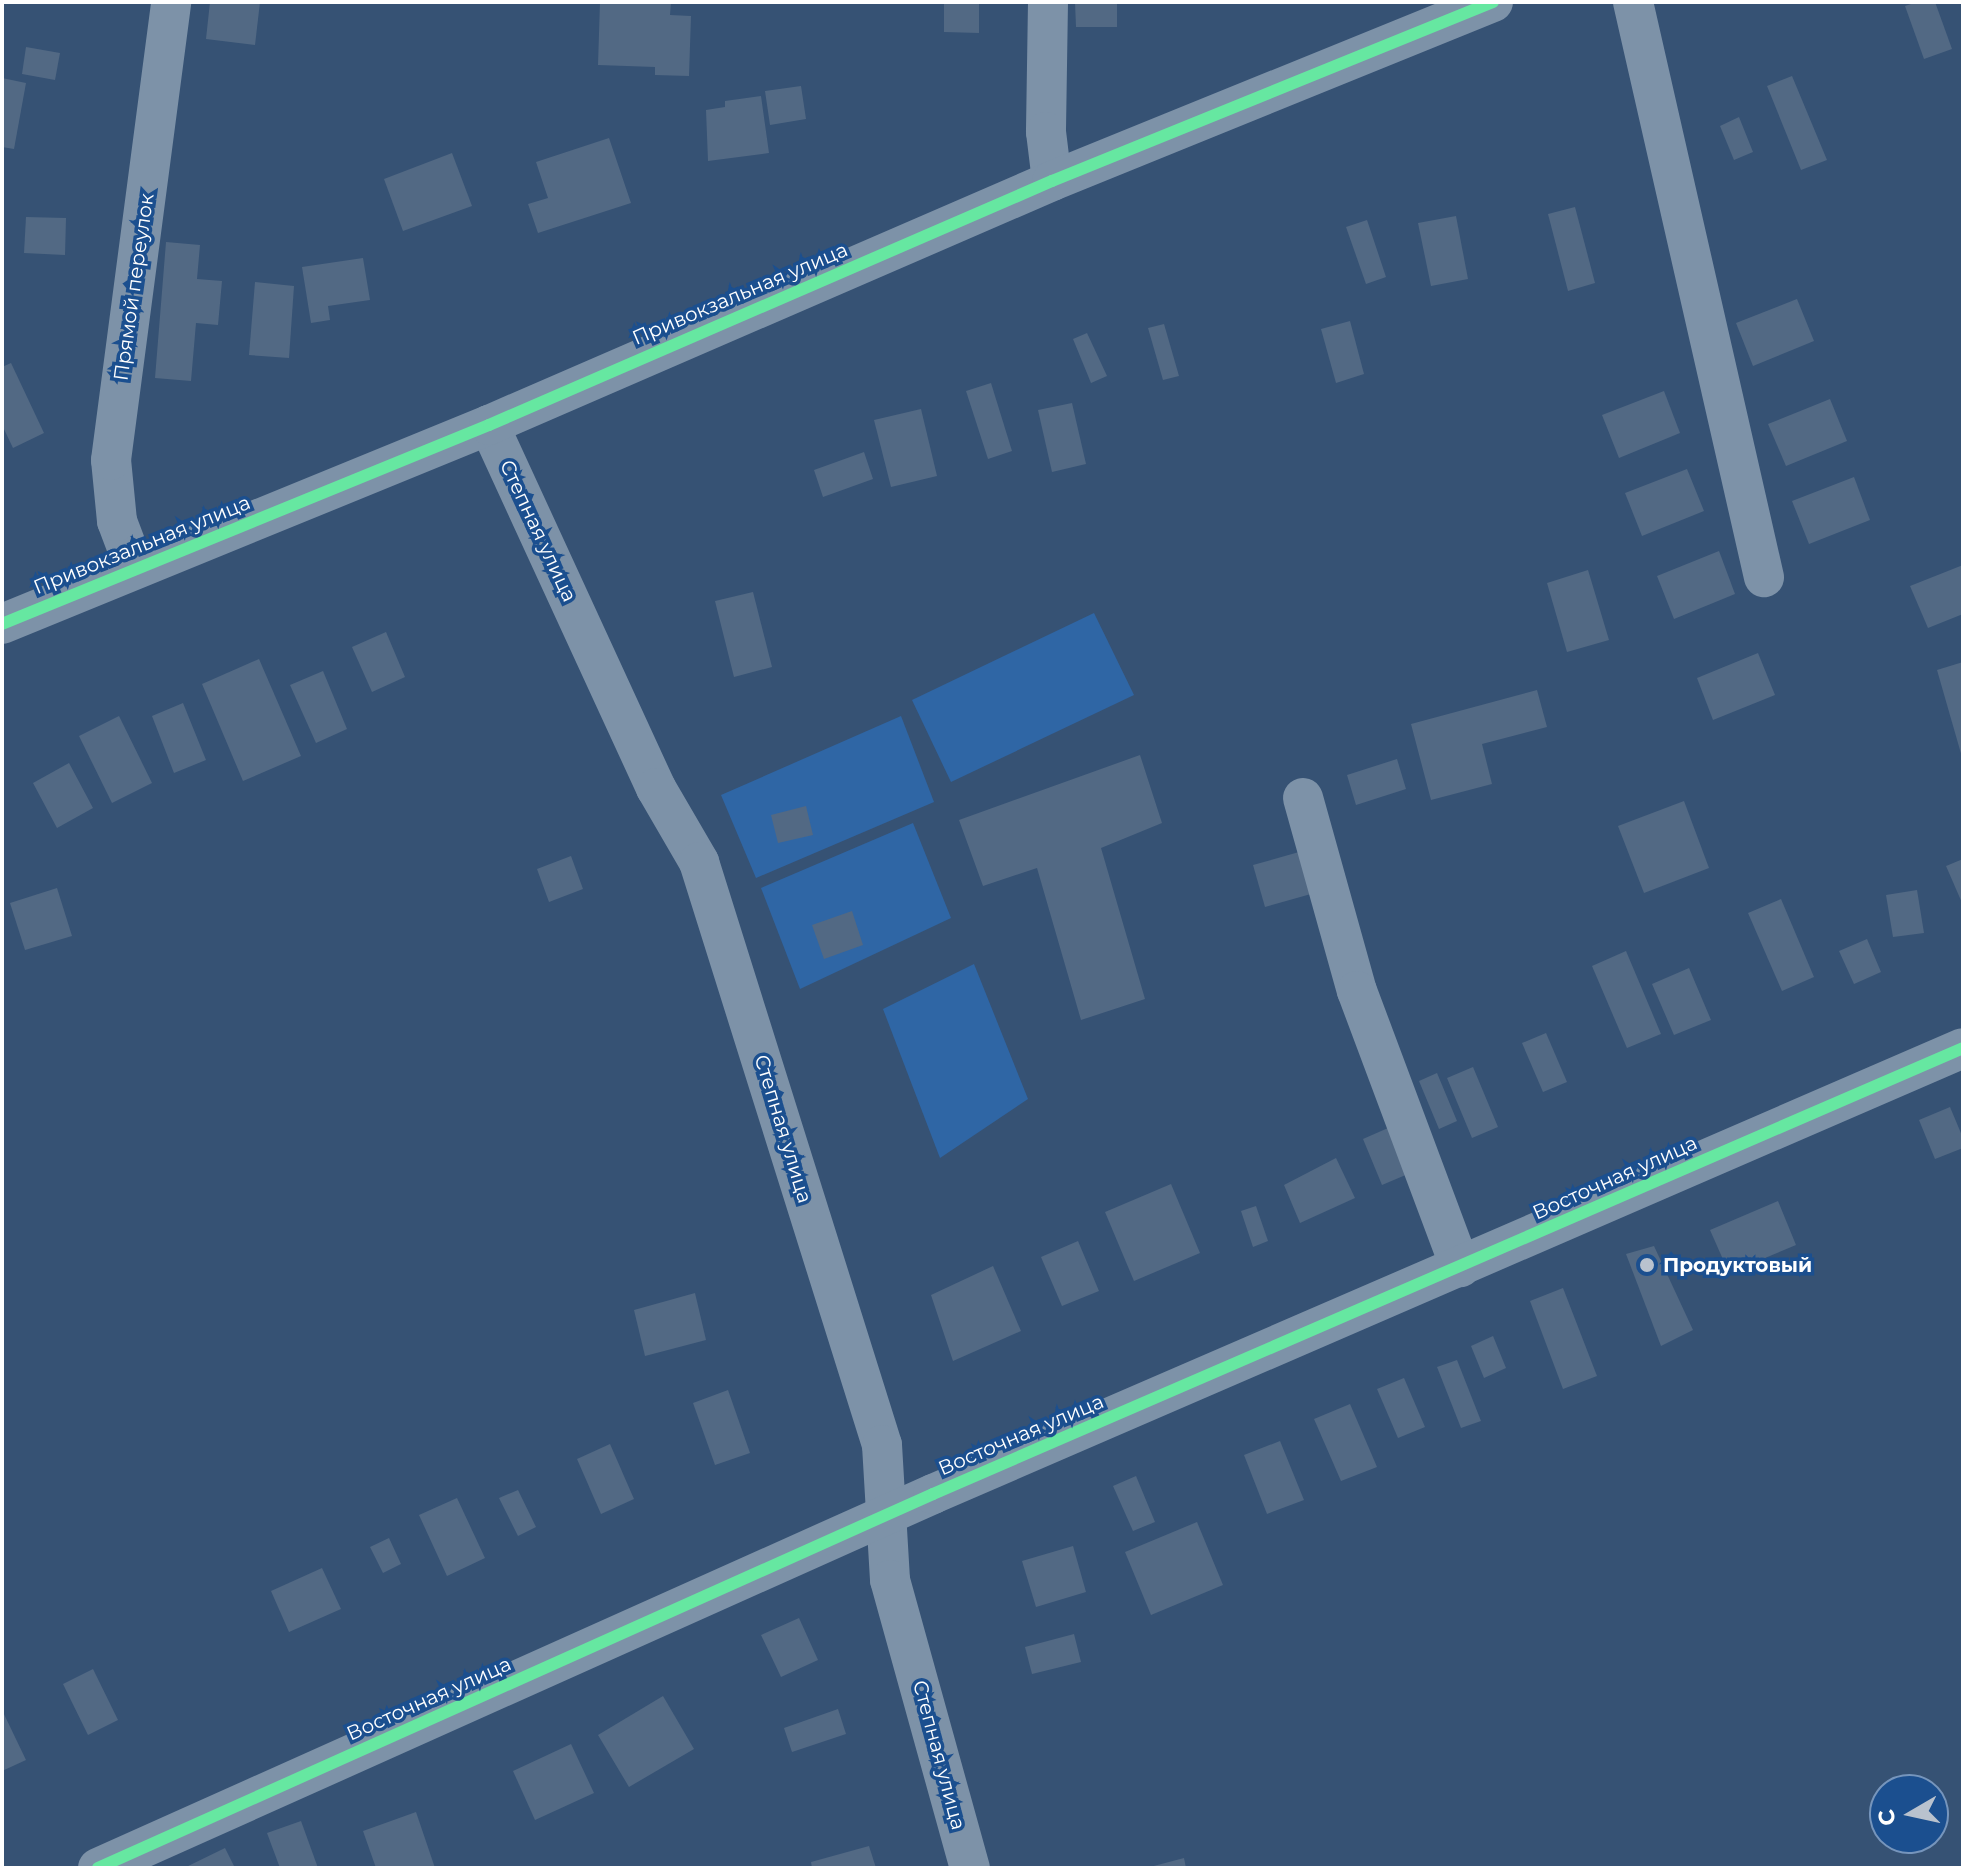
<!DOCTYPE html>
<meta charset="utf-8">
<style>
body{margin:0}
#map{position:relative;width:1965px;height:1870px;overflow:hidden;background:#365274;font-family:Montserrat,sans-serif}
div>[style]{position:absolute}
.green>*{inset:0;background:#2f66a5}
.building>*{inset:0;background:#526984}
.minor>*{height:40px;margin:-20px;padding:0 20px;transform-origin:20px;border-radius:20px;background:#7d92a8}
.cycleway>*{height:12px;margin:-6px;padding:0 6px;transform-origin:6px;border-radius:6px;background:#66e7a1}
.dots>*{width:22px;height:22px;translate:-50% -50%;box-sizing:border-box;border:4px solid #1b4f8f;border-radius:50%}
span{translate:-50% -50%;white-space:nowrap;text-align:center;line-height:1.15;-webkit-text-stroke:7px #1b4f8f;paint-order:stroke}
.street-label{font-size:20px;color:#fff}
.poi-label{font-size:20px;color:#fff;font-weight:700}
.left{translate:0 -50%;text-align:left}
.frame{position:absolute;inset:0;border:4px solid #fff;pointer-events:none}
.north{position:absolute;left:1869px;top:1774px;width:80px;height:80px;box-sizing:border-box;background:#1b4f8f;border:2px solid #7695bc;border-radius:50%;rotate:261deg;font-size:22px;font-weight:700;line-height:32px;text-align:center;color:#fff}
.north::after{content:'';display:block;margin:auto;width:28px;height:36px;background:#b9c2ce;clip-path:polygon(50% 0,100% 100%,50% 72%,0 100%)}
</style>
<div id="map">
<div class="green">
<div style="clip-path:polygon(1094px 613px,1134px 695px,951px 782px,912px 700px)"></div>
<div style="clip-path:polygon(901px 716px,934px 802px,756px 878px,721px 795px)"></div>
<div style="clip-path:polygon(913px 823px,951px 918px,800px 989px,761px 888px)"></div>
<div style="clip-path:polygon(974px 964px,1028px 1099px,940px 1158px,883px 1009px)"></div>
</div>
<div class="building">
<div style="clip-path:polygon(210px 2px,260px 2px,255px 45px,206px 39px)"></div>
<div style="clip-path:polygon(600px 2px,671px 2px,670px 15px,691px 16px,689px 76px,655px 75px,655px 67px,598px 65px)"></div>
<div style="clip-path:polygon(944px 2px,979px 2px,979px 33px,944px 32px)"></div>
<div style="clip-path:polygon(1075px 2px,1117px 2px,1117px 27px,1076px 27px)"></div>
<div style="clip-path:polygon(1917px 2px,1935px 2px,1952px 49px,1924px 59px,1905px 6px)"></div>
<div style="clip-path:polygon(26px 47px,60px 53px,55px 80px,22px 74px)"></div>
<div style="clip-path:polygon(1792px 76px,1827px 160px,1801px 170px,1767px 86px)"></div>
<div style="clip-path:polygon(2px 78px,26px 83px,14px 149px,2px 147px)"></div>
<div style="clip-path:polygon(801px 86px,806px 119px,770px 125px,765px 91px)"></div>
<div style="clip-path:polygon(761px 96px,769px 153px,708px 161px,706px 110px,725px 107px,725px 101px)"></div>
<div style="clip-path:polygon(1739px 117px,1753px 152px,1734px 160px,1720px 126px)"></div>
<div style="clip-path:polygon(609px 138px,631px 203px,538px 233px,528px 204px,548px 198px,536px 162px)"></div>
<div style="clip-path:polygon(452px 153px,472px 206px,403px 231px,384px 179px)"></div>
<div style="clip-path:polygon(1575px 207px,1595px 283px,1568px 291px,1548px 214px)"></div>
<div style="clip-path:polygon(1456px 216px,1468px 279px,1431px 286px,1418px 223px)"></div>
<div style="clip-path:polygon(26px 217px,66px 218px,65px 255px,24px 253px)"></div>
<div style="clip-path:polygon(1367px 220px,1386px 277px,1366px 284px,1346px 227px)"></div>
<div style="clip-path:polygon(166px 242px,200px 245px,197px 279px,222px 281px,218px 325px,196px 323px,191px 381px,155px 378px)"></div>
<div style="clip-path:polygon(363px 258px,370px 300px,328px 306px,330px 320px,311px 323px,302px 267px)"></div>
<div style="clip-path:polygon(255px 282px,294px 286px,289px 358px,249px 355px)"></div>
<div style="clip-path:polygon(1797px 299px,1814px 341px,1753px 366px,1736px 323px)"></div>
<div style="clip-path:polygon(1350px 321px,1364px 374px,1336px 383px,1321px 329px)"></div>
<div style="clip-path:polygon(1164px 324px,1179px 376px,1163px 380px,1148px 328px)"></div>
<div style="clip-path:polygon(1087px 333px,1107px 376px,1091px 383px,1073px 339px)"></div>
<div style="clip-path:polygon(11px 363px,44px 433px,13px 448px,2px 425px,2px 367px)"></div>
<div style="clip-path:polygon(991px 383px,1012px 451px,988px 459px,966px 391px)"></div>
<div style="clip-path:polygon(1664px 391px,1680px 433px,1619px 458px,1602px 415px)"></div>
<div style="clip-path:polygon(1830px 399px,1847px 441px,1786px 466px,1768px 424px)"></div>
<div style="clip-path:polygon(1072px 403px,1086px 464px,1052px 472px,1038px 410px)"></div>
<div style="clip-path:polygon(921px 409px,937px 476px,891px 487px,874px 420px)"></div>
<div style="clip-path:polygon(864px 452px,873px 479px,823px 497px,814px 470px)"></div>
<div style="clip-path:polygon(1687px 469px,1704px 511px,1642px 536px,1625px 493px)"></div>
<div style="clip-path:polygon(1854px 477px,1870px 520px,1809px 544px,1792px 501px)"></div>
<div style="clip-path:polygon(1719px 551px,1735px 594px,1674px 619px,1657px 576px)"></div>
<div style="clip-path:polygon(1963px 565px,1963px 614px,1928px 628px,1910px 586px)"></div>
<div style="clip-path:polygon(1588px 570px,1609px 640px,1567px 652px,1547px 583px)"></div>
<div style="clip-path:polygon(753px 592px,772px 667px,734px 677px,715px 601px)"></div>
<div style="clip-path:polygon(386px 632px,405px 677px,372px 692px,352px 647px)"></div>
<div style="clip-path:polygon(1758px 653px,1775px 695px,1713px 720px,1697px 678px)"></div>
<div style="clip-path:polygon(259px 659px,301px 756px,243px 781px,202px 684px)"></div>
<div style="clip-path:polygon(1963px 662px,1963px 757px,1962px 757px,1937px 670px)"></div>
<div style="clip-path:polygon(323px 671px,347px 729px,316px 743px,290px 685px)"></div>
<div style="clip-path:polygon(1537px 690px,1547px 727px,1482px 744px,1492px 784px,1431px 800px,1411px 724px)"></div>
<div style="clip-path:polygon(183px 703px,206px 760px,174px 773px,152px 716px)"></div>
<div style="clip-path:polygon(119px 716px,152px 783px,112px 803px,79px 736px)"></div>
<div style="clip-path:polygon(1140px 755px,1162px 823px,1101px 848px,1145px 999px,1081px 1020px,1037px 868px,983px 886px,959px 820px)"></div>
<div style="clip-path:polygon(1397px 759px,1406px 789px,1356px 805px,1347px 775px)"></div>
<div style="clip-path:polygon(69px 763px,93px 808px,57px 828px,33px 783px)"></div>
<div style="clip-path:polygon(1684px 801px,1709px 868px,1644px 893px,1618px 826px)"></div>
<div style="clip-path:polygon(806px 806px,813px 835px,778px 843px,771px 815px)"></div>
<div style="clip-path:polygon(1299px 852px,1311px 894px,1265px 907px,1253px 865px)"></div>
<div style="clip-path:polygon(571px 856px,583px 889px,549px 902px,537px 869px)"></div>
<div style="clip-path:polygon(1963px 859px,1963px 905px,1946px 866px)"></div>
<div style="clip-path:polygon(57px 888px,72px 936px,25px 950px,10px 903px)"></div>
<div style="clip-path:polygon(1917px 890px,1924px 933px,1893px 937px,1886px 895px)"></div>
<div style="clip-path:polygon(1781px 899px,1814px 977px,1782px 991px,1748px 913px)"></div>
<div style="clip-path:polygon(852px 911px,863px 945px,824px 959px,812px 925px)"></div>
<div style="clip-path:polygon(1867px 939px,1881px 972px,1854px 984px,1839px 951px)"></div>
<div style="clip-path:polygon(1626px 951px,1661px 1034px,1627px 1048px,1592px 966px)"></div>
<div style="clip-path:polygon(1689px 968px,1711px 1020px,1674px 1035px,1652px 984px)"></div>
<div style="clip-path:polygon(1546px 1033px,1567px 1082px,1543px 1092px,1522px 1043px)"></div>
<div style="clip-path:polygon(1473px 1067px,1498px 1127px,1472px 1138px,1447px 1078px)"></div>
<div style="clip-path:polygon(1437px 1073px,1457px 1121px,1439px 1129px,1419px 1081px)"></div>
<div style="clip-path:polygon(1950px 1107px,1963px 1138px,1963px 1148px,1935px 1159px,1919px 1120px)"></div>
<div style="clip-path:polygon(1388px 1128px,1408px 1174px,1382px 1185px,1363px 1139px)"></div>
<div style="clip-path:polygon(1336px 1158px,1355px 1198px,1300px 1223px,1284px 1185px)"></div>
<div style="clip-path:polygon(1171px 1184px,1200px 1253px,1134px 1281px,1105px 1212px)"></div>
<div style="clip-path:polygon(1778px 1201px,1796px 1245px,1729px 1273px,1710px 1230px)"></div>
<div style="clip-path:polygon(1256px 1206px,1268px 1241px,1253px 1247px,1241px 1211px)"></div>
<div style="clip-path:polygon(1078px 1241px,1099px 1291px,1062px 1306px,1041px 1257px)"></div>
<div style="clip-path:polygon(1654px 1246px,1693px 1330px,1661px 1346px,1626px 1254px)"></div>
<div style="clip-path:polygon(993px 1266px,1021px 1331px,953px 1361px,931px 1295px)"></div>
<div style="clip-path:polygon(1563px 1288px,1597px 1376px,1563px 1389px,1530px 1301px)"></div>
<div style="clip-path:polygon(695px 1293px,706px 1340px,645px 1356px,634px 1310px)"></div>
<div style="clip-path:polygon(1493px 1336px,1506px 1368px,1484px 1378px,1471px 1346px)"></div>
<div style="clip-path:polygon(1457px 1360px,1481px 1421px,1461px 1428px,1437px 1367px)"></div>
<div style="clip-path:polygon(1404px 1378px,1425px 1427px,1398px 1438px,1377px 1389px)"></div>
<div style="clip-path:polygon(728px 1390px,750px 1453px,715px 1465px,693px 1403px)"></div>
<div style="clip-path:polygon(1350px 1404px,1377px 1467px,1341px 1481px,1314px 1419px)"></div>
<div style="clip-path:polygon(1280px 1441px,1304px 1500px,1267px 1514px,1244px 1455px)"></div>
<div style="clip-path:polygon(610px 1444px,634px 1499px,601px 1514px,577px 1459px)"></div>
<div style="clip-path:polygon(1136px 1476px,1155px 1522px,1133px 1531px,1113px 1486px)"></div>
<div style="clip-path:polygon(518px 1490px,536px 1527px,518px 1536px,499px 1498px)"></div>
<div style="clip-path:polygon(457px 1498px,485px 1558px,447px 1576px,419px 1515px)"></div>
<div style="clip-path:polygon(1197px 1522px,1223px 1585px,1151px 1615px,1125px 1552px)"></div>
<div style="clip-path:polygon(389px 1538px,401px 1564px,383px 1573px,370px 1547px)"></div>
<div style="clip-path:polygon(1073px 1546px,1086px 1592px,1036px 1607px,1022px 1561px)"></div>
<div style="clip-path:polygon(322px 1568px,341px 1609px,289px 1632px,271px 1591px)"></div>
<div style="clip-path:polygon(799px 1618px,818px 1660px,781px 1677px,761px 1635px)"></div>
<div style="clip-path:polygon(1074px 1634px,1081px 1662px,1032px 1674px,1025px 1647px)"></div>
<div style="clip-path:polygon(93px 1669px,118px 1720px,88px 1735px,63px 1684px)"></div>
<div style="clip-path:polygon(663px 1696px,694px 1749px,629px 1787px,598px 1735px)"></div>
<div style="clip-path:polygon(838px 1709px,846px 1734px,792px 1752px,784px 1728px)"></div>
<div style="clip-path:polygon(2px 1710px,26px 1760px,2px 1771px)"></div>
<div style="clip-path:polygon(571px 1744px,594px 1793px,535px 1820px,513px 1771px)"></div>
<div style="clip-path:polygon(416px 1812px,435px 1868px,376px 1868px,363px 1831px)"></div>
<div style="clip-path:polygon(301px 1821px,318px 1868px,280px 1868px,267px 1833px)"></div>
<div style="clip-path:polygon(869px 1846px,876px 1868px,812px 1868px,811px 1862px)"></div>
<div style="clip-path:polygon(225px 1848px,235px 1868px,184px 1868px)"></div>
<div style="clip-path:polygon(1184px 1858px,1186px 1868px,1150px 1868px,1150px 1867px)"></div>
</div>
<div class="minor">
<div style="left:1048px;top:2px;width:130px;rotate:90.9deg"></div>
<div style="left:1046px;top:132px;width:49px;rotate:83deg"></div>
<div style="left:1633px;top:2px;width:590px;rotate:77.17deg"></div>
<div style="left:489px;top:425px;width:400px;rotate:65.3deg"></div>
<div style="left:656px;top:788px;width:86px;rotate:59.8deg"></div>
<div style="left:699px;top:862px;width:611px;rotate:72.57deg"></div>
<div style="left:882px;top:1445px;width:135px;rotate:86.6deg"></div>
<div style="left:890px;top:1580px;width:299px;rotate:74.5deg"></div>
<div style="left:135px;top:569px;width:51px;rotate:-110.6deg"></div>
<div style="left:117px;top:521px;width:61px;rotate:-95.6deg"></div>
<div style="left:111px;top:460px;width:462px;rotate:-82.5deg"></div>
<div style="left:2px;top:624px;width:526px;rotate:-22.23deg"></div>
<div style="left:489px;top:425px;width:614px;rotate:-23.43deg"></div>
<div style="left:1052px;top:181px;width:476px;rotate:-22.1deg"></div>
<div style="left:1303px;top:798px;width:200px;rotate:74.4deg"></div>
<div style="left:1357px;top:991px;width:295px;rotate:69.5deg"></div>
<div style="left:98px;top:1868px;width:915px;rotate:-24.13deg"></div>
<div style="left:933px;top:1494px;width:1122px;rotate:-23.41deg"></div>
</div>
<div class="cycleway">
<div style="left:2px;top:624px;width:526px;rotate:-22.23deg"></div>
<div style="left:489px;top:425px;width:614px;rotate:-23.43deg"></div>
<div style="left:1052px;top:181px;width:476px;rotate:-22.1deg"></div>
<div style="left:98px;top:1868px;width:915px;rotate:-24.13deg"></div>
<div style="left:933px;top:1494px;width:1122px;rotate:-23.41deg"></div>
</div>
<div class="dots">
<div style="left:1647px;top:1265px;background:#b9c2ce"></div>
</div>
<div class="street-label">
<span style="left:134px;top:287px;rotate:-82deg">Прямой переулок</span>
<span style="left:740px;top:294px;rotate:-23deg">Привокзальная улица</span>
<span style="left:538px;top:531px;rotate:65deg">Степная улица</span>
<span style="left:142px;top:545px;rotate:-22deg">Привокзальная улица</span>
<span style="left:783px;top:1129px;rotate:73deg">Степная улица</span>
<span style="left:1615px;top:1178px;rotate:-24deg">Восточная улица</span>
<span style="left:1021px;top:1435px;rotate:-23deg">Восточная улица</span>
<span style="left:429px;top:1699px;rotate:-24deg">Восточная улица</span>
<span style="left:939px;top:1755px;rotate:75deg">Степная улица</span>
</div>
<div class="poi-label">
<span class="left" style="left:1663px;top:1265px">Продуктовый</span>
</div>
<div class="frame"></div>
<div class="north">С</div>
</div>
